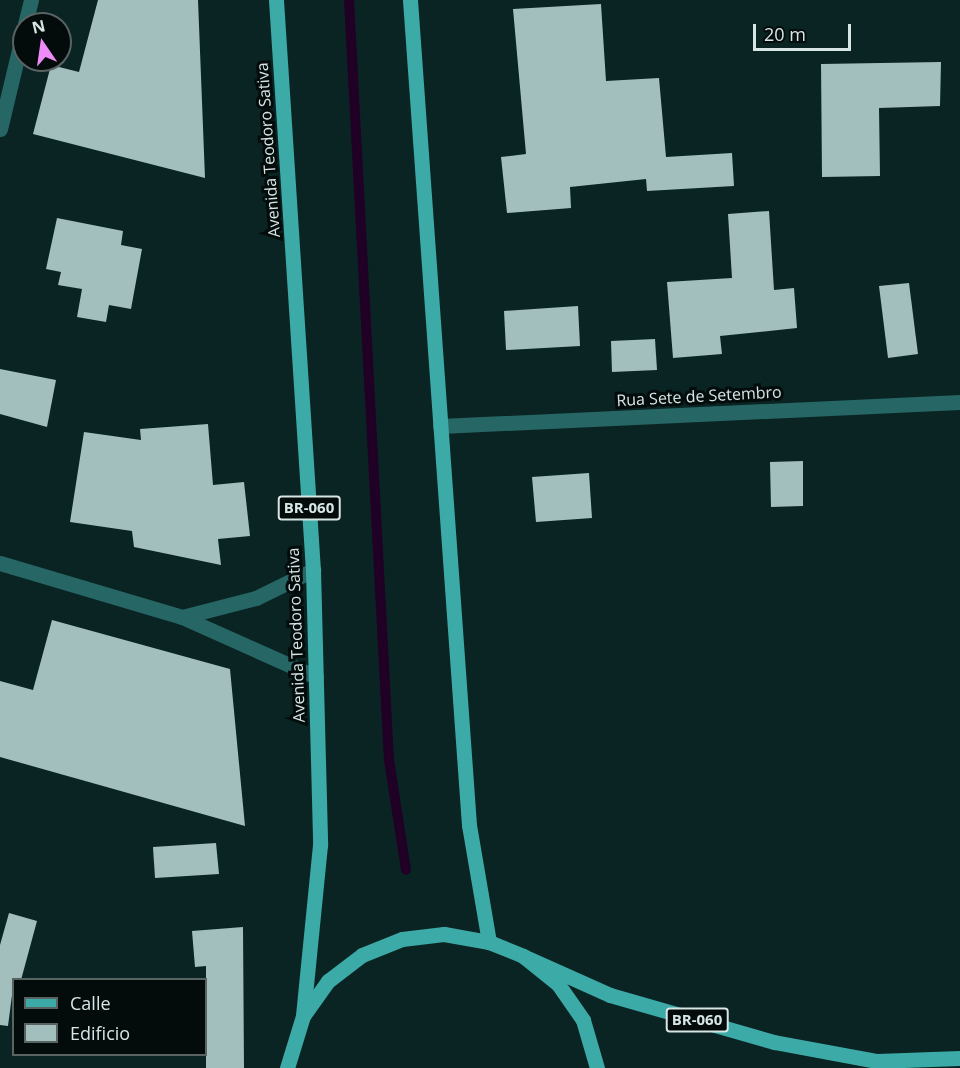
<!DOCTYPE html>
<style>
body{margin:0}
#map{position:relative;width:960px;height:1068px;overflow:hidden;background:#0a2423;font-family:"Open Sans",sans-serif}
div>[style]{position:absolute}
.stream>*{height:10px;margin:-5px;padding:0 5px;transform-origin:5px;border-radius:5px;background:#210025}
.building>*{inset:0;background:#a2bfbe}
.street>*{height:15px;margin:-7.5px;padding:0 7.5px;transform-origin:7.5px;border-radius:7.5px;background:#266665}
.primary>*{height:15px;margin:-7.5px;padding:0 7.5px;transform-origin:7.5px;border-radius:7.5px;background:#3caaa7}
span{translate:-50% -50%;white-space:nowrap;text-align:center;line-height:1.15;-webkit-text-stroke:6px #030b0b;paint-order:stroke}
.shield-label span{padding:2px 4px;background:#030b0b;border:2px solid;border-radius:4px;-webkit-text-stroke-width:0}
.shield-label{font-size:15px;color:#d7e6e5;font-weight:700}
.street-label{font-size:16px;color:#d7e6e5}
.legend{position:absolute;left:12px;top:978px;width:195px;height:78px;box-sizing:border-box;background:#030b0b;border:2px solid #586362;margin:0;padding:8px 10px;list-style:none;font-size:18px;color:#d7e6e5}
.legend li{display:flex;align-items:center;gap:12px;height:30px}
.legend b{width:30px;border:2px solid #586362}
.north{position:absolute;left:12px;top:12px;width:60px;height:60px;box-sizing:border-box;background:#030b0b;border:2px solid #586362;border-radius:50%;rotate:347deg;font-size:16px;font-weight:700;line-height:24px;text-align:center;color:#d7e6e5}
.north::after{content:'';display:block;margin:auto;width:21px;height:27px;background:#ee8bf8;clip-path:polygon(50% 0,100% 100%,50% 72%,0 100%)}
.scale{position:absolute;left:753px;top:24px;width:98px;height:27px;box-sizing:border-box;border:3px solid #d7e6e5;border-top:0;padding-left:8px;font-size:18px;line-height:21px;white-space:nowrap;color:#d7e6e5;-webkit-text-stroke:4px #030b0b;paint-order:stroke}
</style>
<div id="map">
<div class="stream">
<div style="left:349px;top:0;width:761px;rotate:86.99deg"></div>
<div style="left:389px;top:760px;width:111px;rotate:81.2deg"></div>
</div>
<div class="building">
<div style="clip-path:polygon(98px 0,198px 0,205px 178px,33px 134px,51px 65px,79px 72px)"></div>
<div style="clip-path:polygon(601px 4px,606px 81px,659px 78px,666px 157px,732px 153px,734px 186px,647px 191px,646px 179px,570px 187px,571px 208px,507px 213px,501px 157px,526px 154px,513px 9px)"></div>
<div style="clip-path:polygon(941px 62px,940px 106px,879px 108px,880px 176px,822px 177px,821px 64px)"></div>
<div style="clip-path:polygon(769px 211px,774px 290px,794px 288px,797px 328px,720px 336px,722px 354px,673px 358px,667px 282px,732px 278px,728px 214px)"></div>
<div style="clip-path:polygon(57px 218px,123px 231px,121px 245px,142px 249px,131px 309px,109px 305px,106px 322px,77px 317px,82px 289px,58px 285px,61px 272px,46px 269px)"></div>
<div style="clip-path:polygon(909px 283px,918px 354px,888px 358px,879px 286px)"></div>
<div style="clip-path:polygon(578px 306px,580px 346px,506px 350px,504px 311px)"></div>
<div style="clip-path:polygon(655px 339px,657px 370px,612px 372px,611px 341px)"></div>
<div style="clip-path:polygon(0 369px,56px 380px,47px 427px,0 414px)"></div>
<div style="clip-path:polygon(208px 424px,213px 485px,244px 482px,250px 536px,218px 539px,221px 565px,134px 547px,132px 531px,70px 522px,84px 432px,141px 440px,140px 429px)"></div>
<div style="clip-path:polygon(803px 461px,803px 506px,771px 507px,770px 462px)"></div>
<div style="clip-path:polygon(589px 473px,592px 518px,536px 522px,532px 477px)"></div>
<div style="clip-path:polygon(52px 620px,230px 669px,245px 826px,0 757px,0 681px,33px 690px)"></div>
<div style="clip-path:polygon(216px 843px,219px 874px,155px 878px,153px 847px)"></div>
<div style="clip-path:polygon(9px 913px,37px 921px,21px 980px,14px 980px,8px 1026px,0 1025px,0 945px)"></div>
<div style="clip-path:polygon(243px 927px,244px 1068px,206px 1068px,206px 966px,195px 967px,192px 931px)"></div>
</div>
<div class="street">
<div style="left:25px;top:24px;width:25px;rotate:-76deg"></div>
<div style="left:0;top:129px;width:103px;rotate:-76.5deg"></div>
<div style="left:440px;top:426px;width:521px;rotate:-2.64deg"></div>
<div style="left:0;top:563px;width:190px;rotate:16.5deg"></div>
<div style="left:182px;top:617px;width:147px;rotate:24.1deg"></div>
<div style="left:182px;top:617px;width:76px;rotate:-14.4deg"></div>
<div style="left:256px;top:598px;width:64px;rotate:-26.2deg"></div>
</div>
<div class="primary">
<div style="left:276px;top:0;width:571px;rotate:86.29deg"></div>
<div style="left:313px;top:570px;width:275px;rotate:88.5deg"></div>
<div style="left:320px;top:845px;width:172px;rotate:95.7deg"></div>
<div style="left:410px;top:0;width:827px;rotate:85.91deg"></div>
<div style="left:469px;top:825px;width:119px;rotate:80.3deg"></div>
<div style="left:523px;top:956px;width:95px;rotate:24.1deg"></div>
<div style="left:610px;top:995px;width:171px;rotate:16deg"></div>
<div style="left:774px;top:1042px;width:105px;rotate:10.5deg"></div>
<div style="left:877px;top:1061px;width:83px;rotate:-2.1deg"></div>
<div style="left:287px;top:1068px;width:54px;rotate:-72.9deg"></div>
<div style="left:303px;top:1016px;width:43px;rotate:-54.5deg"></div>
<div style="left:328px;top:981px;width:43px;rotate:-37.4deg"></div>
<div style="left:362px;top:955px;width:43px;rotate:-21.8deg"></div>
<div style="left:402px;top:939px;width:42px;rotate:-6.8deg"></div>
<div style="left:444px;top:934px;width:46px;rotate:10.1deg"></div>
<div style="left:489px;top:942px;width:37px;rotate:22deg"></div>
<div style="left:523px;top:956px;width:45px;rotate:38.7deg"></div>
<div style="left:558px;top:984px;width:44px;rotate:55.2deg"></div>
<div style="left:583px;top:1020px;width:50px;rotate:73.7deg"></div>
</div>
<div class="shield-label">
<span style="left:309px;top:508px">BR-060</span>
<span style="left:697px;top:1020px">BR-060</span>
</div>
<div class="street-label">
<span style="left:268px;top:150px;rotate:-94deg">Avenida Teodoro Sativa</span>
<span style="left:699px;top:396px;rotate:-3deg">Rua Sete de Setembro</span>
<span style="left:296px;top:635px;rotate:-92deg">Avenida Teodoro Sativa</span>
</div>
<ul class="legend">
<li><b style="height:8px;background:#3caaa7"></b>Calle</li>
<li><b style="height:16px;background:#a2bfbe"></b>Edificio</li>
</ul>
<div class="north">N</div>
<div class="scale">20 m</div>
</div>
